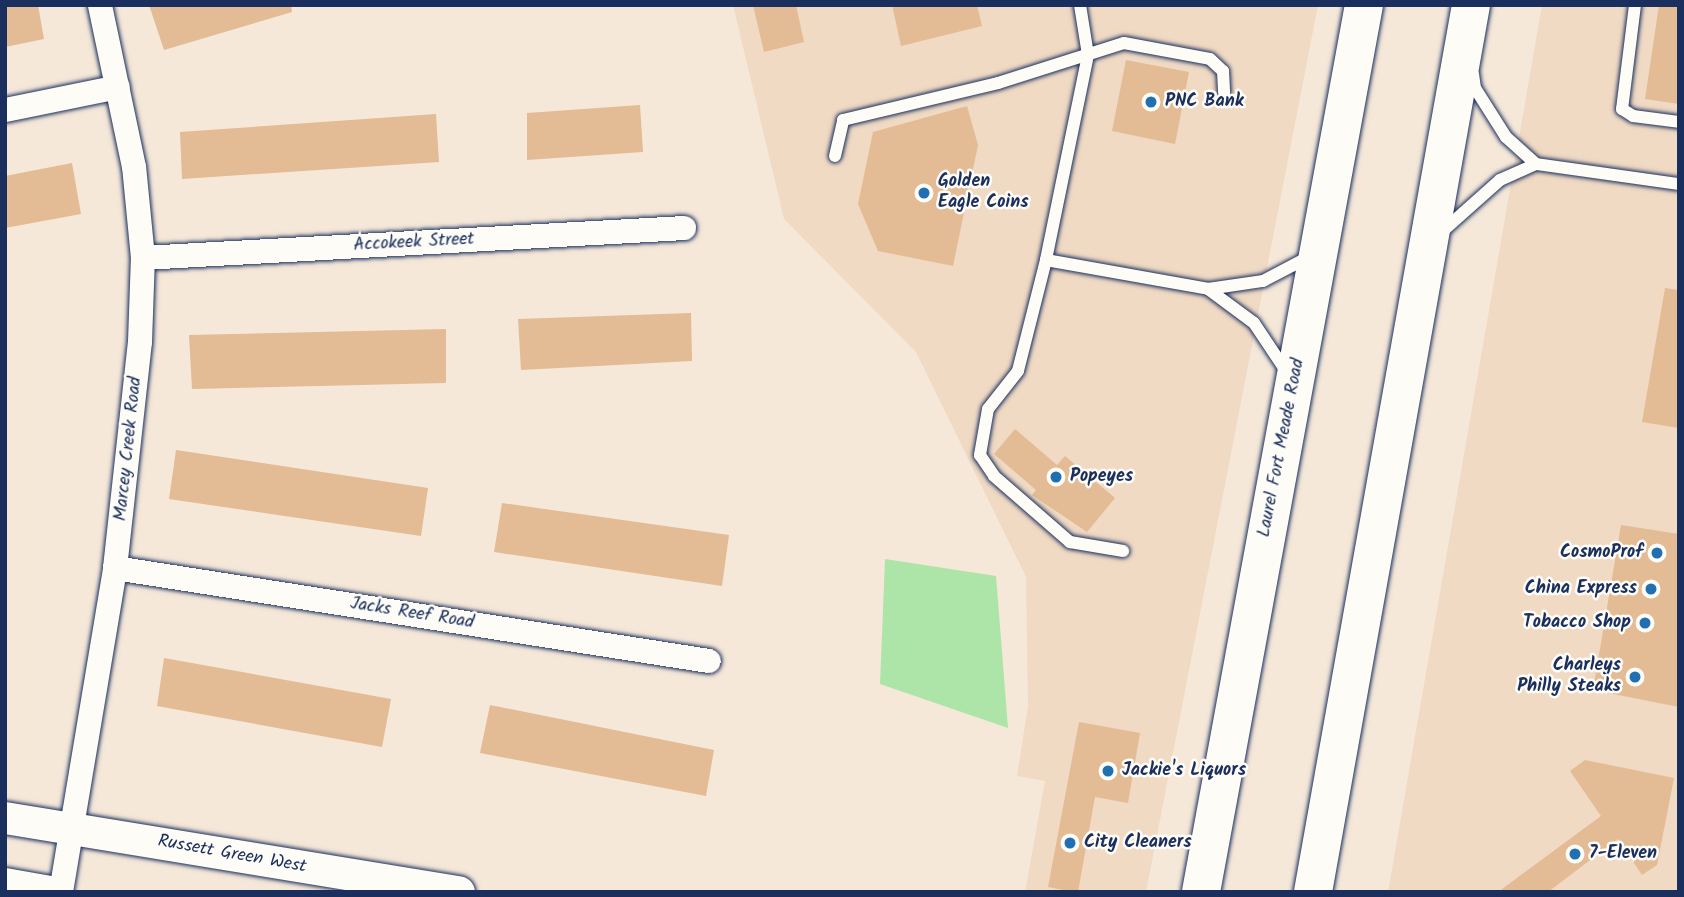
<!DOCTYPE html>
<style>
body{margin:0}
#map{position:relative;width:1684px;height:897px;overflow:hidden;background:#f5e8d9;font-family:Kalam,sans-serif}
div>[style]{position:absolute}
.built>*{inset:0;background:#f0dac4}
.green>*{inset:0;background:#ade5a8}
.building>*{inset:0;background:#e3bb94}
.roads{filter:drop-shadow(0 0 2px #1b2f5e) drop-shadow(0 0 2px #1b2f5e)}
.service>*{height:12px;margin:-6px;padding:0 6px;transform-origin:6px;border-radius:6px;background:#fdfcf7}
.minor>*{height:24px;margin:-12px;padding:0 12px;transform-origin:12px;border-radius:12px;background:#fdfcf7}
.tertiary>*{height:32px;margin:-16px;padding:0 16px;transform-origin:16px;border-radius:16px;background:#fdfcf7}
.primary>*{height:38px;margin:-19px;padding:0 19px;transform-origin:19px;border-radius:19px;background:#fdfcf7}
.dots>*{width:19px;height:19px;translate:-50% -50%;box-sizing:border-box;border:4px solid #fdfcf7;border-radius:50%}
span{translate:-50% -50%;white-space:nowrap;text-align:center;line-height:1.15;-webkit-text-stroke:5px #fdfcf7;paint-order:stroke}
.poi-label{font-size:18px;color:#1b2f5e;font-weight:700}
.left{translate:0 -50%;text-align:left}
.right{translate:-100% -50%;text-align:right}
.street-label{font-size:18px;color:#1b2f5e}
.frame{position:absolute;inset:0;border:7px solid #1b2f5e;pointer-events:none}
</style>
<div id="map">
<div class="built">
<div style="clip-path:polygon(733px 5px,1318px 5px,1146px 892px,1025px 892px,1045px 781px,1017px 776px,1028px 706px,1026px 577px,916px 352px,784px 219px)"></div>
<div style="clip-path:polygon(1542px 5px,1679px 5px,1679px 892px,1388px 892px)"></div>
</div>
<div class="green">
<div style="clip-path:polygon(885px 559px,996px 576px,1008px 728px,880px 684px)"></div>
</div>
<div class="building">
<div style="clip-path:polygon(5px 5px,38px 5px,44px 39px,5px 47px)"></div>
<div style="clip-path:polygon(149px 5px,291px 5px,292px 12px,164px 50px)"></div>
<div style="clip-path:polygon(753px 5px,796px 5px,804px 42px,764px 52px)"></div>
<div style="clip-path:polygon(892px 5px,977px 5px,982px 26px,901px 46px)"></div>
<div style="clip-path:polygon(1659px 5px,1679px 5px,1679px 104px,1645px 99px)"></div>
<div style="clip-path:polygon(1126px 60px,1189px 72px,1175px 144px,1112px 131px)"></div>
<div style="clip-path:polygon(640px 105px,643px 152px,527px 160px,527px 113px)"></div>
<div style="clip-path:polygon(967px 106px,978px 145px,953px 266px,878px 251px,858px 204px,873px 132px)"></div>
<div style="clip-path:polygon(436px 114px,439px 162px,182px 179px,180px 132px)"></div>
<div style="clip-path:polygon(72px 163px,81px 214px,5px 228px,5px 176px)"></div>
<div style="clip-path:polygon(1665px 288px,1679px 290px,1679px 428px,1642px 422px)"></div>
<div style="clip-path:polygon(691px 313px,692px 361px,521px 370px,518px 319px)"></div>
<div style="clip-path:polygon(446px 329px,446px 383px,192px 389px,189px 335px)"></div>
<div style="clip-path:polygon(1015px 429px,1057px 465px,1065px 456px,1115px 498px,1087px 532px,1032px 495px,1036px 490px,994px 454px)"></div>
<div style="clip-path:polygon(176px 450px,428px 488px,421px 536px,169px 499px)"></div>
<div style="clip-path:polygon(502px 503px,729px 535px,722px 586px,494px 552px)"></div>
<div style="clip-path:polygon(1621px 525px,1679px 534px,1679px 707px,1593px 690px)"></div>
<div style="clip-path:polygon(164px 658px,391px 699px,382px 747px,157px 706px)"></div>
<div style="clip-path:polygon(490px 705px,714px 750px,706px 796px,480px 753px)"></div>
<div style="clip-path:polygon(1079px 722px,1140px 733px,1128px 803px,1095px 797px,1078px 892px,1073px 892px,1048px 887px)"></div>
<div style="clip-path:polygon(1585px 760px,1674px 778px,1657px 865px,1642px 875px,1618px 839px,1548px 892px,1498px 892px,1601px 816px,1570px 771px)"></div>
</div>
<div class="roads">
<div class="service">
<div style="left:1080px;top:5px;width:51px;rotate:80.9deg"></div>
<div style="left:1088px;top:55px;width:209px;rotate:101.6deg"></div>
<div style="left:1046px;top:260px;width:114px;rotate:104.2deg"></div>
<div style="left:1018px;top:371px;width:48px;rotate:128.3deg"></div>
<div style="left:988px;top:409px;width:47px;rotate:99.9deg"></div>
<div style="left:980px;top:455px;width:25px;rotate:56deg"></div>
<div style="left:994px;top:476px;width:101px;rotate:41deg"></div>
<div style="left:1070px;top:542px;width:54px;rotate:9.6deg"></div>
<div style="left:1635px;top:5px;width:105px;rotate:97.1deg"></div>
<div style="left:1622px;top:109px;width:13px;rotate:32deg"></div>
<div style="left:1633px;top:116px;width:46px;rotate:7.4deg"></div>
<div style="left:1473px;top:74px;width:14px;rotate:82deg"></div>
<div style="left:1475px;top:88px;width:58px;rotate:57.7deg"></div>
<div style="left:1506px;top:137px;width:40px;rotate:42deg"></div>
<div style="left:835px;top:156px;width:37px;rotate:-77deg"></div>
<div style="left:843px;top:120px;width:159px;rotate:-13.4deg"></div>
<div style="left:998px;top:83px;width:132px;rotate:-17.6deg"></div>
<div style="left:1124px;top:43px;width:87px;rotate:10.5deg"></div>
<div style="left:1210px;top:59px;width:18px;rotate:43deg"></div>
<div style="left:1223px;top:71px;width:22px;rotate:87deg"></div>
<div style="left:1445px;top:229px;width:74px;rotate:-41.7deg"></div>
<div style="left:1500px;top:180px;width:39px;rotate:-24deg"></div>
<div style="left:1536px;top:164px;width:144px;rotate:8deg"></div>
<div style="left:1046px;top:260px;width:165px;rotate:10.1deg"></div>
<div style="left:1208px;top:289px;width:56px;rotate:-8.3deg"></div>
<div style="left:1263px;top:281px;width:52px;rotate:-27.6deg"></div>
<div style="left:1208px;top:289px;width:57px;rotate:36.5deg"></div>
<div style="left:1254px;top:323px;width:61px;rotate:56.3deg"></div>
</div>
<div class="minor">
<div style="left:5px;top:110px;width:115px;rotate:-11.5deg"></div>
<div style="left:143px;top:258px;width:542px;rotate:-3.17deg"></div>
<div style="left:115px;top:568px;width:601px;rotate:8.9deg"></div>
<div style="left:61px;top:892px;width:328px;rotate:-80.5deg"></div>
<div style="left:115px;top:568px;width:227px;rotate:-83.7deg"></div>
<div style="left:140px;top:342px;width:84px;rotate:-88deg"></div>
<div style="left:143px;top:258px;width:91px;rotate:-95.6deg"></div>
<div style="left:134px;top:167px;width:166px;rotate:-101.9deg"></div>
</div>
<div class="tertiary">
<div style="left:5px;top:818px;width:460px;rotate:9.3deg"></div>
<div style="left:5px;top:884px;width:46px;rotate:10.1deg"></div>
</div>
<div class="primary">
<div style="left:1201px;top:892px;width:902px;rotate:-79.59deg"></div>
<div style="left:1313px;top:892px;width:901px;rotate:-79.9deg"></div>
</div>
</div>
<div class="dots">
<div style="left:1151px;top:102px;background:#1f6fb2"></div>
<div style="left:924px;top:193px;background:#1f6fb2"></div>
<div style="left:1056px;top:477px;background:#1f6fb2"></div>
<div style="left:1657px;top:553px;background:#1f6fb2"></div>
<div style="left:1651px;top:589px;background:#1f6fb2"></div>
<div style="left:1645px;top:623px;background:#1f6fb2"></div>
<div style="left:1635px;top:677px;background:#1f6fb2"></div>
<div style="left:1108px;top:771px;background:#1f6fb2"></div>
<div style="left:1070px;top:843px;background:#1f6fb2"></div>
<div style="left:1575px;top:854px;background:#1f6fb2"></div>
</div>
<div class="poi-label">
<span class="left" style="left:1165px;top:102px">PNC Bank</span>
<span class="left" style="left:938px;top:193px">Golden<br>Eagle Coins</span>
<span class="left" style="left:1070px;top:477px">Popeyes</span>
<span class="right" style="left:1643px;top:553px">CosmoProf</span>
<span class="right" style="left:1637px;top:589px">China Express</span>
<span class="right" style="left:1631px;top:623px">Tobacco Shop</span>
<span class="right" style="left:1621px;top:677px">Charleys<br>Philly Steaks</span>
<span class="left" style="left:1122px;top:771px">Jackie's Liquors</span>
<span class="left" style="left:1084px;top:843px">City Cleaners</span>
<span class="left" style="left:1589px;top:854px">7-Eleven</span>
</div>
<div class="street-label">
<span style="left:414px;top:243px;rotate:-3deg">Accokeek Street</span>
<span style="left:1282px;top:448px;rotate:-79deg">Laurel Fort Meade Road</span>
<span style="left:129px;top:449px;rotate:-84deg">Marcey Creek Road</span>
<span style="left:412px;top:614px;rotate:9deg">Jacks Reef Road</span>
<span style="left:232px;top:855px;rotate:10deg">Russett Green West</span>
</div>
<div class="frame"></div>
</div>
